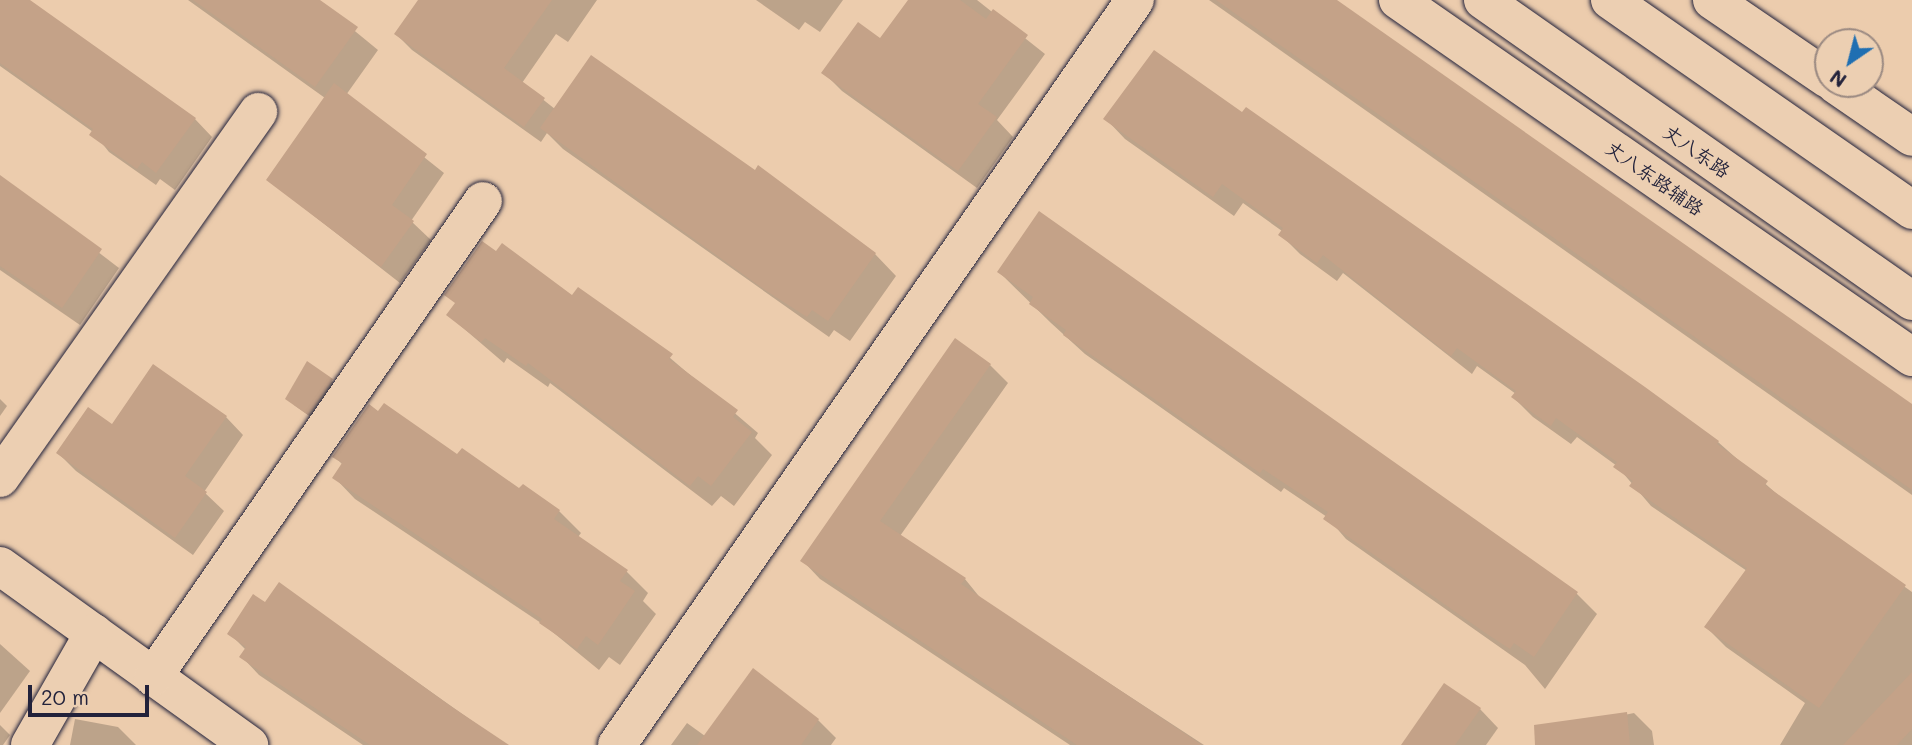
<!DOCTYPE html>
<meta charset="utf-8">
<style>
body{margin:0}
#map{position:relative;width:1912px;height:745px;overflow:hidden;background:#ecccad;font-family:Mali,"LXGW WenKai TC",sans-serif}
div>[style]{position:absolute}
.shadow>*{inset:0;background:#0003}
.building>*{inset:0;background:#c4a288}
.roads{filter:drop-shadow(0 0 2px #22223b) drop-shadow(0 0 2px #22223b)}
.minor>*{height:38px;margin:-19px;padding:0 19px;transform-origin:19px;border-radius:19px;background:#eccfb2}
.primary>*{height:38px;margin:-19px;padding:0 19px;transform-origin:19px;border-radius:19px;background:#eccfb2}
span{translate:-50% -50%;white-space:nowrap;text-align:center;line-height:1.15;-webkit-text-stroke:5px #eccfb2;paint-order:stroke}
.street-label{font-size:19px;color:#22223b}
.north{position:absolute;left:1814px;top:28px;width:70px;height:70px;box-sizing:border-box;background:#eccfb2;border:2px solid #9b8a82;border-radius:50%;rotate:215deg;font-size:19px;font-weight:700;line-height:28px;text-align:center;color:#22223b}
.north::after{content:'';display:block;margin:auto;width:24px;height:32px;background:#1f6fb2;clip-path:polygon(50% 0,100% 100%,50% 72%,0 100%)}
.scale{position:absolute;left:28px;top:685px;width:121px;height:32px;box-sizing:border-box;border:4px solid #22223b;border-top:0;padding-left:9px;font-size:21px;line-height:24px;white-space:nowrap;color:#22223b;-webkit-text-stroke:5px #eccfb2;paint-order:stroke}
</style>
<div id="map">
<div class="shadow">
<div style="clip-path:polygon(0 0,25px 0,195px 119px,212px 137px,175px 190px,160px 179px,156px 185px,109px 152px,93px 132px,0 66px)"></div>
<div style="clip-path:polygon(188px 0,317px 0,378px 50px,346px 95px,444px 173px,411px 221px,431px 240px,400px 283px,268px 180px,325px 98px)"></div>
<div style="clip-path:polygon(421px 0,597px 0,568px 42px,556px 34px,522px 83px,555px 109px,875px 254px,896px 276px,850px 341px,834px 330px,829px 337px,563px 149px,547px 133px,541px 142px,412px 50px,396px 34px)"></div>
<div style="clip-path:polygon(756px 0,843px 0,820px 32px,805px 22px,799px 30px)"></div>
<div style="clip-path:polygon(910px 0,977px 0,1045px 54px,997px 120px,1013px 137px,977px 188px,842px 91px,824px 73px,881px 41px)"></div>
<div style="clip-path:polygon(1209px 0,1334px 0,1912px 406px,1912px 495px)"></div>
<div style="clip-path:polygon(1106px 119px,1644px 389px,1718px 442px,1787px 503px,1912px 592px,1912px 745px,1780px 745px,1805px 703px,1726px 647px,1706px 627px,1747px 571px,1651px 506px,1617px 466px,1577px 437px,1571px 444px,1533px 417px,1513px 397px,1516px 394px,1477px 366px,1472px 374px,1343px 273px,1337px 281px,1300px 254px,1280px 234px,1282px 231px,1243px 203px,1234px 216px,1125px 139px)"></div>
<div style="clip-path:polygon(0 177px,119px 268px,80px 325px,0 270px)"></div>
<div style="clip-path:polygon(1039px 214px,1577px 594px,1597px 614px,1545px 689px,1525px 665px,1346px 539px,1327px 517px,1284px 488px,1281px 492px,1085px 354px,1051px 323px,999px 272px)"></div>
<div style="clip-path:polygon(572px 297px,635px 328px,758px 433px,755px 438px,772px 455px,734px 506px,721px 496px,712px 506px,550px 383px,548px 387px,507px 358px,504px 363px,448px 315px)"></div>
<div style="clip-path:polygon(990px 365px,1008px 383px,900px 536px,965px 579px,982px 600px,1204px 745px,1070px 745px,820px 579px,802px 560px)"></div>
<div style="clip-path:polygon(332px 381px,338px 387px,315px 420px,294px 405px)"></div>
<div style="clip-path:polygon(0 399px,7px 406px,0 416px)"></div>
<div style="clip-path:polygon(226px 417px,243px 435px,204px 492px,224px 511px,193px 555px,76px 471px,58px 453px)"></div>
<div style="clip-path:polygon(335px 457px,458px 457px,519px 491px,523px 486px,559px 511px,581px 533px,578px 537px,627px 572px,648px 593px,643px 601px,656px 614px,620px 665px,609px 657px,599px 670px,544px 625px,355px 499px,334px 477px,343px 465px)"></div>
<div style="clip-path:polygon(279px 584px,506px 745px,363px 745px,259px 675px,242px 657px,246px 650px,229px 633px,266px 605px)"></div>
<div style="clip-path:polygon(0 644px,30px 671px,0 713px)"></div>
<div style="clip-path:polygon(754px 670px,818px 720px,836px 738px,831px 745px,671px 745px,687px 723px,705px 736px)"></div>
<div style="clip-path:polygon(1480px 709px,1498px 728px,1486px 745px,1403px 745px)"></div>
<div style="clip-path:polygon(1634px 713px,1652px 731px,1654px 745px,1539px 745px,1536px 733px)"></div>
<div style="clip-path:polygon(75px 719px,118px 727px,136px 745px,70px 745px)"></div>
<div style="clip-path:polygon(0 725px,10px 735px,3px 745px,0 745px)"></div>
</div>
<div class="building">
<div style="clip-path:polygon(0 0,30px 0,196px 118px,156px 173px,142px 162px,137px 169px,89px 135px,93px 129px,0 63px)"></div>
<div style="clip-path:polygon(193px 0,320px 0,358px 27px,315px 87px)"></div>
<div style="clip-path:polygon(418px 0,552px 0,504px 68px,545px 98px,524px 127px,394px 34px)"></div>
<div style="clip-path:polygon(908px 0,960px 0,986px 19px,993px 9px,1028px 35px,978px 104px,997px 117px,958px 171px,821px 73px,858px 22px,880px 38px)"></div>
<div style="clip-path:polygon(1216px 0,1337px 0,1912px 404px,1912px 490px)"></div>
<div style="clip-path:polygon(1154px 50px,1242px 112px,1246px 107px,1645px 387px,1719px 441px,1717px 444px,1768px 481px,1765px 485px,1906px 585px,1819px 708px,1704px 627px,1747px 568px,1629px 486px,1633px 481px,1613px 467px,1617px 462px,1556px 418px,1551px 426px,1511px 397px,1516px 391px,1457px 348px,1451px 356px,1323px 255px,1317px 263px,1278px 235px,1283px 228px,1222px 184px,1213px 197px,1103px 119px)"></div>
<div style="clip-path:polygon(591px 55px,755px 170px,758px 165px,876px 253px,828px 321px,812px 310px,807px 317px,765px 290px,540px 128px)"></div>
<div style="clip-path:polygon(334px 83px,427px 154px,392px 205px,414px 221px,381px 267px,266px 180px)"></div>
<div style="clip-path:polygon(0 175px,102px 249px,62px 308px,0 266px)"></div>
<div style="clip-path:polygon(1039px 211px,1578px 592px,1534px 657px,1514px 643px,1510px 649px,1487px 634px,1323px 519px,1328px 512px,1263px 469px,1260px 473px,1063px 335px,1066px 330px,1029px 304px,1033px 297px,997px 272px)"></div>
<div style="clip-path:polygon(482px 241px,496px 251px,502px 243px,572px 295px,578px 287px,673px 354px,669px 359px,738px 410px,733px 417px,752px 432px,711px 486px,698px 476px,690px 486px,528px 363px,526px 366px,485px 338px,481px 342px,446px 315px,455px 303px,444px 295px)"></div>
<div style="clip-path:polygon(955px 338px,991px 364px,880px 521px,966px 578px,961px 584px,1202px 745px,1077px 745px,800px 561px)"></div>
<div style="clip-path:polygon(307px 361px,333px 379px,308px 415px,285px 399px)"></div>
<div style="clip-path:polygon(153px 364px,227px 416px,185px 476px,207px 492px,175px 538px,56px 453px,88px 407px,112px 424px)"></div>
<div style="clip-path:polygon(384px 403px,457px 454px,462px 448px,519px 488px,523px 484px,560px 510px,554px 519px,628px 570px,620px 581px,635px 591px,598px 645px,586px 636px,577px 649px,539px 623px,542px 619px,332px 478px,342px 463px,332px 457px,369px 404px,378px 411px)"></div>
<div style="clip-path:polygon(279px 582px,449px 705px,509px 745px,370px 745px,239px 657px,246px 647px,227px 634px,253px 594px,265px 602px)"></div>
<div style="clip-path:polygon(753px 668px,819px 719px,801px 745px,697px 745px)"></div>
<div style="clip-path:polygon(1912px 672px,1912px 729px,1897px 745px,1843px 745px)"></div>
<div style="clip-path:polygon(1444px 683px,1481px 708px,1455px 745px,1401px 745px)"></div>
<div style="clip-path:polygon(1627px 712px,1630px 745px,1535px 745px,1534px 725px)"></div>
</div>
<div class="roads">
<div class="minor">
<div style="left:1398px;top:0;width:626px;rotate:34.78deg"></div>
<div style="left:1712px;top:0;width:140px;rotate:34.3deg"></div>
<div style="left:1835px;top:84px;width:93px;rotate:34.5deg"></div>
<div style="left:0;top:478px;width:448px;rotate:-54.8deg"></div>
<div style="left:0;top:566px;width:307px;rotate:35.7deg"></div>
<div style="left:153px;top:677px;width:579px;rotate:-55.27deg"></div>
<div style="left:30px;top:745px;width:129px;rotate:-60.3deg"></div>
<div style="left:617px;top:745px;width:907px;rotate:-55.19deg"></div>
</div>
<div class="primary">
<div style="left:1483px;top:0;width:524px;rotate:35.05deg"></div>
<div style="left:1610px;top:0;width:368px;rotate:34.8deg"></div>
</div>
</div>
<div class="street-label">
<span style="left:1697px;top:151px;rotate:35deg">丈八东路</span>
<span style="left:1655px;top:178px;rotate:35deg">丈八东路辅路</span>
</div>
<div class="north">N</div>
<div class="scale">20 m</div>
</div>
